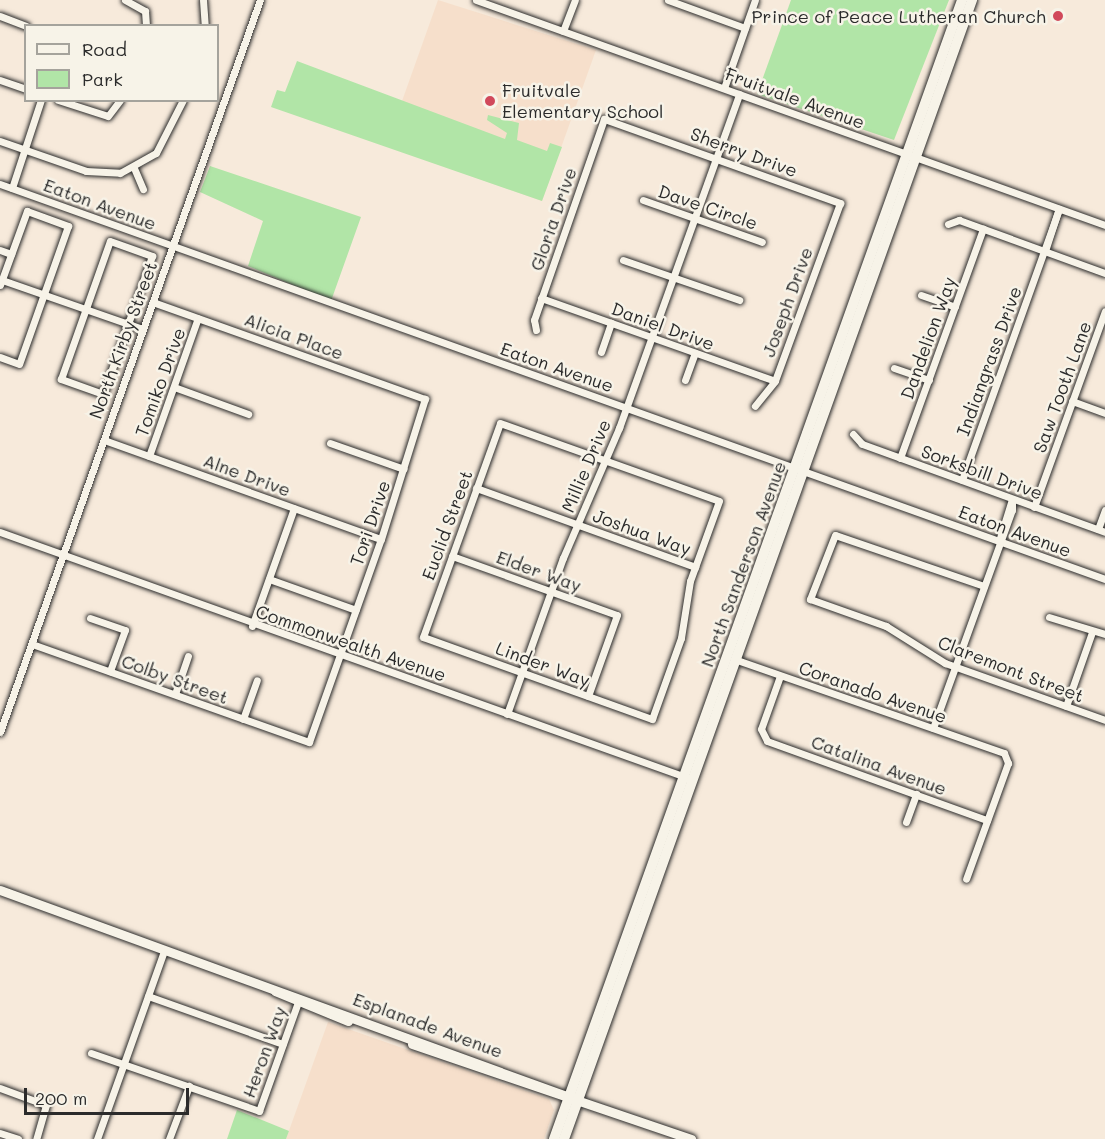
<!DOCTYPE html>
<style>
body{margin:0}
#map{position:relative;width:1105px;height:1139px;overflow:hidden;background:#f7eadb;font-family:Mali,sans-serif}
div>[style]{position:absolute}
.built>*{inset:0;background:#f6dfcb}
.green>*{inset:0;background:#b1e5a7}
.roads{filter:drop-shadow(0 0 2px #2b2b2b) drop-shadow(0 0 2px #2b2b2b)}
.minor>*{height:7px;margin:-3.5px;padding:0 3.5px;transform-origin:3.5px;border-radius:3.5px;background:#f7f3e8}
.major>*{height:9px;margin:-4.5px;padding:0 4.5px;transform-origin:4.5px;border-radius:4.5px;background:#f7f3e8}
.highway>*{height:10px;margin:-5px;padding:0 5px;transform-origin:5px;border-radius:5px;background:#f7f3e8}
.dots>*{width:16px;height:16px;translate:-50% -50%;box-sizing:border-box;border:3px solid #f7f3e8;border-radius:50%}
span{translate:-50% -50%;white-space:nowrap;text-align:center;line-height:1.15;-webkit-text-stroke:5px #f7f3e8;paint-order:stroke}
.poi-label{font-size:18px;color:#2b2b2b}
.right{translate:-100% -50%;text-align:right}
.left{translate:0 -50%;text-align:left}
.street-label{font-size:18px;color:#2b2b2b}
.legend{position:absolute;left:24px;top:24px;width:195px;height:78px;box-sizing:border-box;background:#f7f3e8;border:2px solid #a5a39c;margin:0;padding:8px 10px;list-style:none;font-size:18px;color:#2b2b2b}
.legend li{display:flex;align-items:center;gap:12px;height:30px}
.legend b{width:30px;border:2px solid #a5a39c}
.scale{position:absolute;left:24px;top:1088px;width:165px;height:27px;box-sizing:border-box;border:3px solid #2b2b2b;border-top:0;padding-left:8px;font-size:18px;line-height:21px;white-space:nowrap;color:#2b2b2b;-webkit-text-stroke:4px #f7f3e8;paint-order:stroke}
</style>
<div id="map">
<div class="built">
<div style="clip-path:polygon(438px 0,596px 50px,542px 201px,386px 146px)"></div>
<div style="clip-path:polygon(328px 1022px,549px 1099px,554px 1110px,544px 1139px,286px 1139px)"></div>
</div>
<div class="green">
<div style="clip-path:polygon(791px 0,949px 0,894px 140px,757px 94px)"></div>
<div style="clip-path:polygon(297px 61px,505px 139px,507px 133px,487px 120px,488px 115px,519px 123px,517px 140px,547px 151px,550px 143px,562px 147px,542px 201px,271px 107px,277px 90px,285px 92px)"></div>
<div style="clip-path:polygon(210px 166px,361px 217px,331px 301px,248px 266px,263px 221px,200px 192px)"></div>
<div style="clip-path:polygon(237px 1110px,289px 1131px,286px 1139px,227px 1139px)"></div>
</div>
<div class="roads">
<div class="minor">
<div style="left:125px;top:0;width:23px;rotate:29deg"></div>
<div style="left:145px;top:11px;width:15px;rotate:86deg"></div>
<div style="left:203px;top:0;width:26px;rotate:86deg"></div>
<div style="left:476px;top:0;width:668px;rotate:19.68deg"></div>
<div style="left:668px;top:0;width:82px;rotate:20deg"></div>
<div style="left:0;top:16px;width:28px;rotate:21deg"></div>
<div style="left:563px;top:31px;width:33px;rotate:-69deg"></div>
<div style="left:0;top:80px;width:28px;rotate:19deg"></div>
<div style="left:724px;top:88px;width:93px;rotate:-70.6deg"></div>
<div style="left:58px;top:100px;width:52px;rotate:17.7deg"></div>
<div style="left:108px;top:116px;width:20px;rotate:-53deg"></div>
<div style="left:0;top:141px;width:91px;rotate:19.2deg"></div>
<div style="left:86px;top:171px;width:34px;rotate:3deg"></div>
<div style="left:120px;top:173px;width:41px;rotate:-29.1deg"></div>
<div style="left:156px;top:153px;width:59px;rotate:-63deg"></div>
<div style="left:134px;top:168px;width:23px;rotate:67deg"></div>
<div style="left:0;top:184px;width:1173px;rotate:19.67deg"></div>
<div style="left:12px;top:188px;width:93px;rotate:-71.8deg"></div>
<div style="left:643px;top:200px;width:126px;rotate:19.4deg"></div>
<div style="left:948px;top:224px;width:12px;rotate:-20deg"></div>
<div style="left:959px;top:220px;width:155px;rotate:20deg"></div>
<div style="left:110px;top:241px;width:45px;rotate:19.7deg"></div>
<div style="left:152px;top:256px;width:146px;rotate:109.5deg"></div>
<div style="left:103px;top:394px;width:45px;rotate:-160.3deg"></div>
<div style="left:61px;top:379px;width:146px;rotate:-70.5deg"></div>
<div style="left:0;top:250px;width:12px;rotate:20deg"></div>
<div style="left:1045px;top:251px;width:42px;rotate:-72deg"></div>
<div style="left:623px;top:260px;width:123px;rotate:19deg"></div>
<div style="left:2px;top:280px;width:149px;rotate:19.2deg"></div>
<div style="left:0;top:285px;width:79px;rotate:-70deg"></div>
<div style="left:27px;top:211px;width:44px;rotate:20.1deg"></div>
<div style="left:68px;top:226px;width:146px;rotate:109.5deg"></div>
<div style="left:19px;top:364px;width:20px;rotate:-160deg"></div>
<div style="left:921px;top:295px;width:36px;rotate:19deg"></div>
<div style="left:541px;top:298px;width:248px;rotate:19.5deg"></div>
<div style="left:536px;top:330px;width:10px;rotate:-101deg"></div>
<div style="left:534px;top:320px;width:213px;rotate:-70.8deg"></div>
<div style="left:604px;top:119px;width:251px;rotate:19.6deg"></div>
<div style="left:840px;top:203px;width:189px;rotate:110.1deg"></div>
<div style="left:775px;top:381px;width:32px;rotate:129deg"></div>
<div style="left:601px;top:352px;width:31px;rotate:-71deg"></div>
<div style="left:894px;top:368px;width:37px;rotate:19deg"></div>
<div style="left:685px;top:380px;width:29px;rotate:-70deg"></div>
<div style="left:174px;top:387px;width:79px;rotate:20deg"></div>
<div style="left:1072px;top:401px;width:35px;rotate:20deg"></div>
<div style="left:500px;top:423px;width:232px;rotate:19.6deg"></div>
<div style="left:719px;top:501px;width:85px;rotate:109.9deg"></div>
<div style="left:690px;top:581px;width:58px;rotate:99deg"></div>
<div style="left:681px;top:638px;width:86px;rotate:109.7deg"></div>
<div style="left:652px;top:719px;width:243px;rotate:-160.3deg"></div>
<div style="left:423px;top:637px;width:227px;rotate:-70.2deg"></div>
<div style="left:853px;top:434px;width:13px;rotate:48deg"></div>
<div style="left:862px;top:444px;width:258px;rotate:19.9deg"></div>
<div style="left:104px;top:440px;width:294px;rotate:19.7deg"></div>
<div style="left:330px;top:443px;width:78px;rotate:19.4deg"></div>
<div style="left:149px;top:456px;width:146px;rotate:-70.5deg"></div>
<div style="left:900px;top:458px;width:244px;rotate:-70.1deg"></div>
<div style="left:962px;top:480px;width:288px;rotate:-70.3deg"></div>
<div style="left:476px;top:488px;width:233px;rotate:19.8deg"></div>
<div style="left:1034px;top:507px;width:208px;rotate:-70.1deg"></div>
<div style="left:1098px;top:529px;width:20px;rotate:-70deg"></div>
<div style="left:0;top:532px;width:731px;rotate:19.67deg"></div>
<div style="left:452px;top:556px;width:175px;rotate:19.7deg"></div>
<div style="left:617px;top:615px;width:86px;rotate:109.7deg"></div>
<div style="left:269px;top:579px;width:92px;rotate:19.6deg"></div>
<div style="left:984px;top:586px;width:157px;rotate:-161.1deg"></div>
<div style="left:835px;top:535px;width:69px;rotate:111.3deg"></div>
<div style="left:810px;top:599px;width:81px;rotate:19.6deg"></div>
<div style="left:886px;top:626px;width:70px;rotate:32.1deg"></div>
<div style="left:945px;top:663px;width:170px;rotate:19.6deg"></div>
<div style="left:1049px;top:617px;width:59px;rotate:16.9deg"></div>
<div style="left:90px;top:618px;width:37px;rotate:19deg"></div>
<div style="left:125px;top:630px;width:44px;rotate:110.1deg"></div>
<div style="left:252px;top:626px;width:125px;rotate:-70.4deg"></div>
<div style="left:32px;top:644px;width:294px;rotate:19.5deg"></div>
<div style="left:309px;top:742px;width:215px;rotate:-70.5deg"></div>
<div style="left:381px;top:539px;width:147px;rotate:-72.6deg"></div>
<div style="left:425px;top:399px;width:289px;rotate:-160.4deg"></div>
<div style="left:734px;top:659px;width:286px;rotate:19.2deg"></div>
<div style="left:1004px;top:753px;width:11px;rotate:68deg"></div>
<div style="left:1008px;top:763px;width:123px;rotate:109.9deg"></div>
<div style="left:780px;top:676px;width:56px;rotate:109.7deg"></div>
<div style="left:761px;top:729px;width:13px;rotate:63deg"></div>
<div style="left:767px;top:741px;width:234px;rotate:19.8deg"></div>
<div style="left:175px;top:694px;width:40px;rotate:-71.1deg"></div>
<div style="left:1066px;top:706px;width:78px;rotate:-70.6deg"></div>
<div style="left:507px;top:714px;width:166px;rotate:-70.3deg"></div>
<div style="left:563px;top:558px;width:142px;rotate:-66.7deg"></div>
<div style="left:619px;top:428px;width:355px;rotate:-70.2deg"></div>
<div style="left:243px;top:719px;width:41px;rotate:-70.3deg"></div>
<div style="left:933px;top:728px;width:232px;rotate:-70.1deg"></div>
<div style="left:1012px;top:510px;width:11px;rotate:-90deg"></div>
<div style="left:1012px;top:499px;width:44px;rotate:107.2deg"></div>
<div style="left:0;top:732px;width:777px;rotate:-70.45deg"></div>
<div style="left:906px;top:822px;width:30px;rotate:-70deg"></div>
<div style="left:148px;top:996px;width:143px;rotate:19.6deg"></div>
<div style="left:91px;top:1053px;width:178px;rotate:19deg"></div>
<div style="left:259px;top:1111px;width:116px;rotate:-70.3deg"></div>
<div style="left:0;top:1088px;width:49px;rotate:20.3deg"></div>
<div style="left:46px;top:1105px;width:35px;rotate:106deg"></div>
<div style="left:0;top:1133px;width:19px;rotate:18deg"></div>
<div style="left:97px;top:1139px;width:200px;rotate:-70.4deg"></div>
<div style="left:169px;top:1139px;width:57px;rotate:-69.3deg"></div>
</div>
<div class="major">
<div style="left:0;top:890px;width:605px;rotate:19.99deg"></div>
<div style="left:275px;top:991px;width:79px;rotate:22.3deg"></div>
<div style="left:412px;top:1044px;width:295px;rotate:18.8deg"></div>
</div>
<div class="highway">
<div style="left:554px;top:1139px;width:1210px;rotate:-70.29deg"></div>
<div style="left:564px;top:1139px;width:1210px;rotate:-70.29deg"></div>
</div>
</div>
<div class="dots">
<div style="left:1058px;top:16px;background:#d1495b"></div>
<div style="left:490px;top:101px;background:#d1495b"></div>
</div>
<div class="poi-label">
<span class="right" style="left:1046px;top:16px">Prince of Peace Lutheran Church</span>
<span class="left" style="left:502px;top:101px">Fruitvale<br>Elementary School</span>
</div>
<div class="street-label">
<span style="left:795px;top:98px;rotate:20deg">Fruitvale Avenue</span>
<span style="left:744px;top:152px;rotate:20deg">Sherry Drive</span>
<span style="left:100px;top:204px;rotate:20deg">Eaton Avenue</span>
<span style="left:708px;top:207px;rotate:19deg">Dave Circle</span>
<span style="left:553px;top:219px;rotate:-71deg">Gloria Drive</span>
<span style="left:787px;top:302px;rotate:-70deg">Joseph Drive</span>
<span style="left:663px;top:326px;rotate:20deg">Daniel Drive</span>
<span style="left:294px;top:336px;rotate:20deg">Alicia Place</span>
<span style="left:928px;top:338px;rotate:-70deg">Dandelion Way</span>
<span style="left:123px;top:340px;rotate:-70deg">North Kirby Street</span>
<span style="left:989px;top:361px;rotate:-70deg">Indiangrass Drive</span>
<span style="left:557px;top:367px;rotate:19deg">Eaton Avenue</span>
<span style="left:160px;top:382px;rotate:-70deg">Tomiko Drive</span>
<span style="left:1062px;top:387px;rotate:-70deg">Saw Tooth Lane</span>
<span style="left:586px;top:466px;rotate:-67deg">Millie Drive</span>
<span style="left:982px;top:472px;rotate:20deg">Sorksbill Drive</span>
<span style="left:247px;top:475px;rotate:20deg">Alne Drive</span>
<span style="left:370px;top:523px;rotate:-71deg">Tori Drive</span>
<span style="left:447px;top:525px;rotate:-70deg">Euclid Street</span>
<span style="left:1015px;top:531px;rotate:20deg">Eaton Avenue</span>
<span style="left:642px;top:532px;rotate:20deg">Joshua Way</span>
<span style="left:743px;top:564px;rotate:-70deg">North Sanderson Avenue</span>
<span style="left:539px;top:571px;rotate:20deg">Elder Way</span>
<span style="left:351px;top:643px;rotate:19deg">Commonwealth Avenue</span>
<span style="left:543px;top:664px;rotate:20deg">Linder Way</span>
<span style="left:1011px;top:669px;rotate:21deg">Claremont Street</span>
<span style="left:175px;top:679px;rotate:20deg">Colby Street</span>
<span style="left:873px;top:692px;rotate:19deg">Coranado Avenue</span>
<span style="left:879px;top:765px;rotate:20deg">Catalina Avenue</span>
<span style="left:428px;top:1025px;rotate:20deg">Esplanade Avenue</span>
<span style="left:264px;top:1052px;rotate:-70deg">Heron Way</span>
</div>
<ul class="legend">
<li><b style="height:8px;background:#f7f3e8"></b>Road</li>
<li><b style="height:16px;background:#b1e5a7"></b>Park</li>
</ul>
<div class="scale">200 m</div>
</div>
